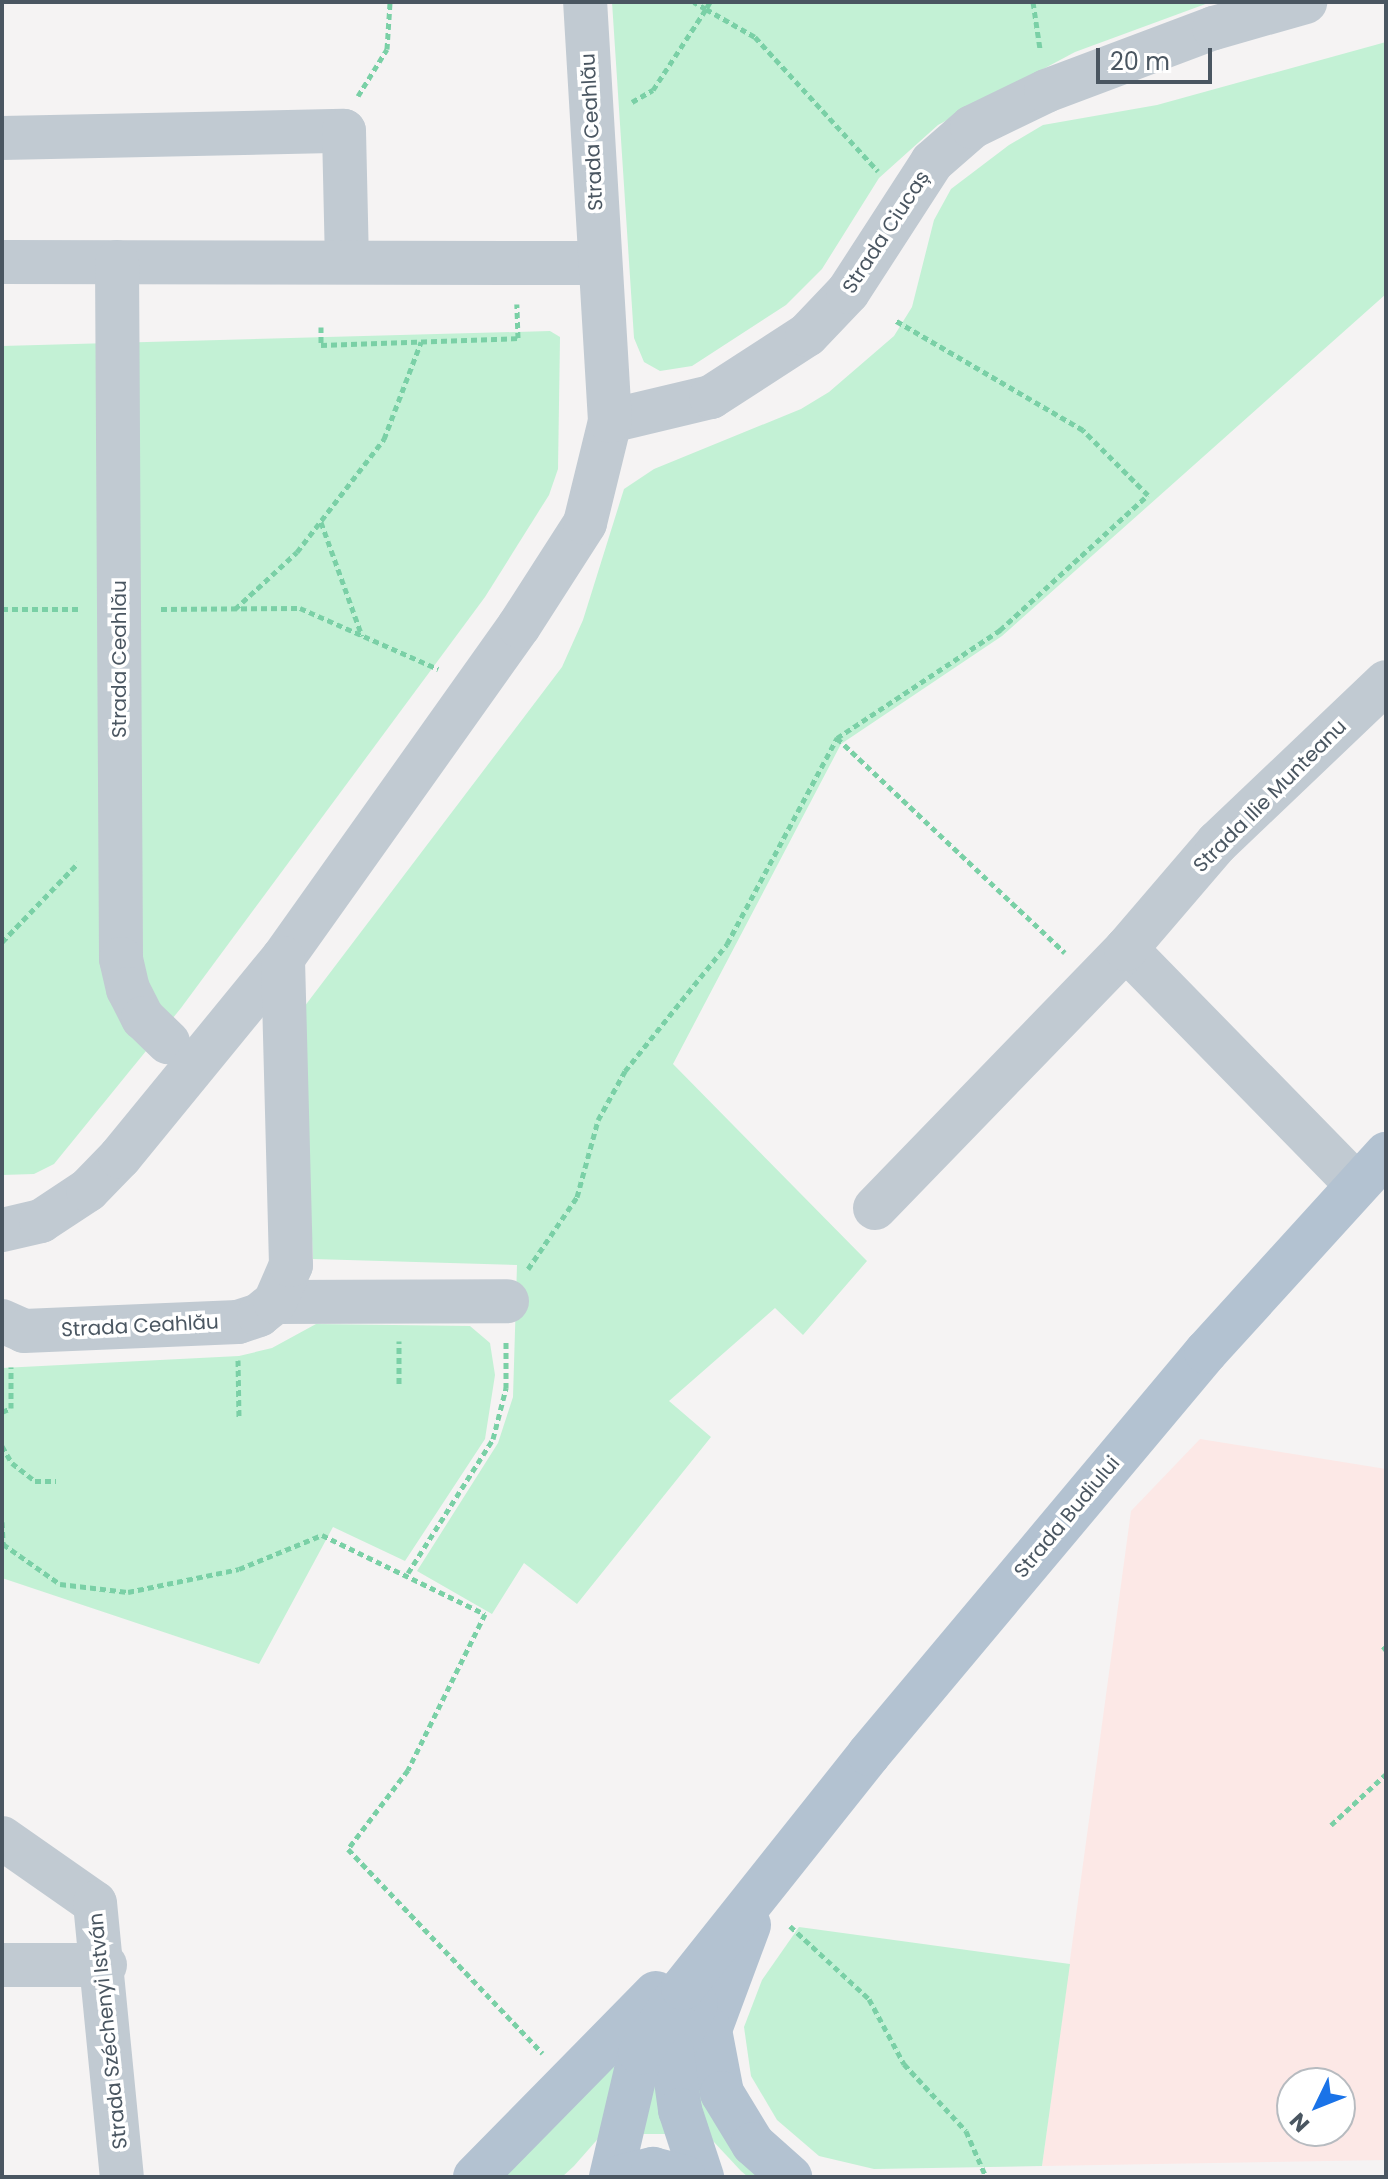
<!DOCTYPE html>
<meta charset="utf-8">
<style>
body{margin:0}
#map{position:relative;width:1388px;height:2179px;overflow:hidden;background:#f5f3f3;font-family:Poppins,sans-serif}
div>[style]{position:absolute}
.medical>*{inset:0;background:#fce8e6}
.green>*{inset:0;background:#c3f1d5}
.path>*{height:5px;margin-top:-2.5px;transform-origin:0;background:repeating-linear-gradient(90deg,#7ad0a6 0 6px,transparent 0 10px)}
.minor>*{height:44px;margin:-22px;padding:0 22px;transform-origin:22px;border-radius:22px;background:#c1cad2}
.major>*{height:44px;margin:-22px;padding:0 22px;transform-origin:22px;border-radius:22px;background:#b3c2d1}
span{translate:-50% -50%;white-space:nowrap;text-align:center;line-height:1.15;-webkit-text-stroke:7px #fff;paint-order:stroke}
.street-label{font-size:20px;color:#4a5661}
.frame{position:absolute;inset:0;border:4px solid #4a5661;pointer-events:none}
.north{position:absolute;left:1276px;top:2067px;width:80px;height:80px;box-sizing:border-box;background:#fff;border:2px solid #b7bbc0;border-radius:50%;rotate:227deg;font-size:22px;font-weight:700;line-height:32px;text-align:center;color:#4a5661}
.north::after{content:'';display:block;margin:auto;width:28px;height:36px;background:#1a73e8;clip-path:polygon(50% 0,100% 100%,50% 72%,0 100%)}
.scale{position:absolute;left:1096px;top:48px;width:116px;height:36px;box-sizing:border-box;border:4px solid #4a5661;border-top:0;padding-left:10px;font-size:24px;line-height:28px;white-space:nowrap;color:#4a5661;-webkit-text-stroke:6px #fff;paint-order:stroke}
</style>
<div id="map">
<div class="medical">
<div style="clip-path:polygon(evenodd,1200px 1439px,1386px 1469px,1386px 2160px,1042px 2166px,1131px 1511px,1200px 1439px,1292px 2083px,1340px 2083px,1340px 2131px,1292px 2131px,1292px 2083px)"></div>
</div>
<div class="green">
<div style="clip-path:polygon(612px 2px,1211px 2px,1075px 52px,938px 125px,879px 178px,822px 269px,786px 305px,692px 366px,660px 371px,644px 362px,634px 338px)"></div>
<div style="clip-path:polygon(1386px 42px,1386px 294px,1002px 636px,841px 744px,673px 1064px,867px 1261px,803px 1335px,775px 1308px,669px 1401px,711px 1437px,577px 1604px,524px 1563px,492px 1614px,417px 1571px,498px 1443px,513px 1397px,517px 1265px,313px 1259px,301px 1011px,562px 667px,583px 620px,624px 489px,654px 469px,801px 409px,829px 392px,894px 336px,912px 307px,934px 220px,951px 189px,1009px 145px,1043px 125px,1157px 105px)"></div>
<div style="clip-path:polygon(550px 331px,560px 337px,558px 469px,549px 495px,485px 597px,181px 1008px,54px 1164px,34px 1174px,2px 1175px,2px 346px)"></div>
<div style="clip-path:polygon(316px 1324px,470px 1326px,490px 1343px,495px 1375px,485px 1439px,405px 1561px,333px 1527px,259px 1664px,2px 1578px,2px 1368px,239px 1356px,272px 1348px)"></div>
<div style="clip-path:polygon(799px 1927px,1070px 1964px,1042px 2166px,874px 2169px,819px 2156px,777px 2120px,751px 2076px,744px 2027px,762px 1980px)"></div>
<div style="clip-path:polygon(696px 2037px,769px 2177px,748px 2177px,741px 2171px,713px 2141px,694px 2107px)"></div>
<div style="clip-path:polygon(615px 2055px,614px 2102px,603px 2133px,574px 2166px,562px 2177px,502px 2177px)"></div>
<div style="clip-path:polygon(646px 2060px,672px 2134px,636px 2134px)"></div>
</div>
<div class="path">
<div style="left:710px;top:2px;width:8px;rotate:120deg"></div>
<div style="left:706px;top:9px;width:56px;rotate:29.7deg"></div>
<div style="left:755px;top:37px;width:182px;rotate:47.5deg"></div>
<div style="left:1033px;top:2px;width:48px;rotate:81.5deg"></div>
<div style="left:358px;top:96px;width:55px;rotate:-58.3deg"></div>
<div style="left:387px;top:49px;width:47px;rotate:-86.3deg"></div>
<div style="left:632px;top:102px;width:24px;rotate:-30deg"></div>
<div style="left:653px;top:90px;width:97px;rotate:-56.8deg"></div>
<div style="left:706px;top:9px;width:14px;rotate:-150deg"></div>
<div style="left:321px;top:327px;width:18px;rotate:90deg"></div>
<div style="left:321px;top:345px;width:197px;rotate:-2deg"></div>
<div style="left:518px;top:338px;width:34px;rotate:-92deg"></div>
<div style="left:321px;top:522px;width:121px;rotate:70.2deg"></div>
<div style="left:2px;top:609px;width:77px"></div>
<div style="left:161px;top:609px;width:139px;rotate:-0.4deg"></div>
<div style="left:300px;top:608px;width:151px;rotate:23.8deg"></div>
<div style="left:235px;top:609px;width:84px;rotate:-42.6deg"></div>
<div style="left:297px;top:552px;width:143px;rotate:-52.4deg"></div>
<div style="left:384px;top:439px;width:104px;rotate:-69.1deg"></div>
<div style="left:837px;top:738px;width:313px;rotate:43.3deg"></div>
<div style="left:2px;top:942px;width:110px;rotate:-46.1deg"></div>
<div style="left:528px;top:1269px;width:87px;rotate:-55.8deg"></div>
<div style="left:577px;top:1197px;width:80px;rotate:-74.7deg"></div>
<div style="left:598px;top:1120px;width:56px;rotate:-61.1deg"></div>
<div style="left:625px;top:1071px;width:163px;rotate:-51.2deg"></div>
<div style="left:727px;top:944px;width:234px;rotate:-61.9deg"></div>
<div style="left:837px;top:738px;width:196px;rotate:-33.5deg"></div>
<div style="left:1000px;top:630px;width:200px;rotate:-42.4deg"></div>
<div style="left:1148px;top:495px;width:92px;rotate:-135deg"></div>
<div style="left:1083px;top:430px;width:218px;rotate:-149.7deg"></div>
<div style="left:238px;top:1360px;width:59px;rotate:89deg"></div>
<div style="left:399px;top:1384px;width:43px;rotate:-90deg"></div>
<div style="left:2px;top:1412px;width:10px;rotate:-24deg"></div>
<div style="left:11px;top:1408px;width:41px;rotate:-90deg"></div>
<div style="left:2px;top:1446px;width:20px;rotate:60deg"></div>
<div style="left:12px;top:1463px;width:29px;rotate:38deg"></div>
<div style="left:35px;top:1481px;width:21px"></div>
<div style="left:2px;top:1522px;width:22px;rotate:87deg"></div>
<div style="left:3px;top:1544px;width:70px;rotate:35.1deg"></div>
<div style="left:60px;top:1584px;width:68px;rotate:6.7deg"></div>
<div style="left:128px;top:1592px;width:113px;rotate:-11.7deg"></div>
<div style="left:239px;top:1569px;width:90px;rotate:-22.3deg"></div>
<div style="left:322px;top:1535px;width:181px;rotate:25.9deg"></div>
<div style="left:485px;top:1614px;width:174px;rotate:116.3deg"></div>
<div style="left:408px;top:1770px;width:99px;rotate:127.2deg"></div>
<div style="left:348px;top:1849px;width:282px;rotate:46.4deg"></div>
<div style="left:408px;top:1573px;width:159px;rotate:-57.6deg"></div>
<div style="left:493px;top:1439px;width:53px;rotate:-75.7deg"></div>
<div style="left:506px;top:1388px;width:47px;rotate:-90deg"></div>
<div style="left:1383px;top:1646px;width:5px;rotate:53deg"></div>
<div style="left:1331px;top:1825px;width:75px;rotate:-42.8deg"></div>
<div style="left:790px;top:1926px;width:108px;rotate:42.7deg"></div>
<div style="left:869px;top:1999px;width:74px;rotate:61.7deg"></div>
<div style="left:904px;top:2064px;width:91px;rotate:47.2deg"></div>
<div style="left:966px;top:2131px;width:50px;rotate:66.5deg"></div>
</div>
<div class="minor">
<div style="left:2px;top:138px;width:342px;rotate:-1.2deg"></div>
<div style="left:344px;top:131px;width:131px;rotate:88.7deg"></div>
<div style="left:2px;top:262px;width:596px;rotate:0.1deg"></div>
<div style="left:117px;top:262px;width:697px;rotate:89.67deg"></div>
<div style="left:121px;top:959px;width:31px;rotate:77deg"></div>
<div style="left:128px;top:989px;width:33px;rotate:63deg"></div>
<div style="left:143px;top:1018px;width:35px;rotate:44deg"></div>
<div style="left:610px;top:421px;width:104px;rotate:-13.4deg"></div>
<div style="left:711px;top:397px;width:114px;rotate:-32.9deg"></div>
<div style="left:807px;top:335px;width:59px;rotate:-46.4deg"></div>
<div style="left:848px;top:292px;width:155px;rotate:-57.1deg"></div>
<div style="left:932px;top:162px;width:53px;rotate:-41.2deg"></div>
<div style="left:972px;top:127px;width:82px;rotate:-25.9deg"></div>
<div style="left:1046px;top:91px;width:179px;rotate:-20.6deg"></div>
<div style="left:1214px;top:28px;width:95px;rotate:-15.9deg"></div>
<div style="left:1126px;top:949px;width:329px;rotate:45.6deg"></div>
<div style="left:875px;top:1208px;width:361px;rotate:-45.9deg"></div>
<div style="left:1126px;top:949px;width:140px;rotate:-49.4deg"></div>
<div style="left:1217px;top:843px;width:233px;rotate:-43.6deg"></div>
<div style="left:2px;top:1230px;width:40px;rotate:-13deg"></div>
<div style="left:41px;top:1221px;width:56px;rotate:-33.4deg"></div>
<div style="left:88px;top:1190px;width:46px;rotate:-45.9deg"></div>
<div style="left:120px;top:1157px;width:257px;rotate:-50.7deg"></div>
<div style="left:283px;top:958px;width:407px;rotate:-54.6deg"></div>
<div style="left:519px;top:626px;width:122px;rotate:-57.3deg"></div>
<div style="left:585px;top:523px;width:105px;rotate:-76.2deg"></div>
<div style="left:610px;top:421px;width:420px;rotate:-93.4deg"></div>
<div style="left:275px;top:1302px;width:232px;rotate:-0.2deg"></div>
<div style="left:2px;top:1321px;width:24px;rotate:24deg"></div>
<div style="left:24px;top:1331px;width:214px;rotate:-2.4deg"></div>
<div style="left:238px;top:1322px;width:22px;rotate:-18deg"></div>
<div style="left:259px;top:1315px;width:21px;rotate:-39deg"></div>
<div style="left:275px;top:1302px;width:40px;rotate:-66.6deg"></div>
<div style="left:291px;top:1265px;width:307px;rotate:-91.5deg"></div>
<div style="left:2px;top:1838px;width:113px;rotate:35deg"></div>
<div style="left:95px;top:1903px;width:275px;rotate:84.4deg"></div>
<div style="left:2px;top:1965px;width:103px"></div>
</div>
<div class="major">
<div style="left:749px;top:1925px;width:112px;rotate:110.4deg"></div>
<div style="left:710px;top:2030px;width:64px;rotate:79.2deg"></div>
<div style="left:722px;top:2093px;width:60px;rotate:58.7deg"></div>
<div style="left:753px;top:2144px;width:50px;rotate:41.7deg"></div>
<div style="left:696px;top:2004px;width:54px;rotate:116.6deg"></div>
<div style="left:672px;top:2052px;width:59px;rotate:82.1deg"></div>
<div style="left:680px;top:2110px;width:71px;rotate:71.8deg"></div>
<div style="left:475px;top:2177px;width:258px;rotate:-45.5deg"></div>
<div style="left:611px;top:2177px;width:127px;rotate:-76.8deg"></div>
<div style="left:640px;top:2053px;width:78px;rotate:-56.5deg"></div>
<div style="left:683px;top:1988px;width:299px;rotate:-51.5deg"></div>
<div style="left:869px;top:1754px;width:525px;rotate:-50.03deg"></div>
<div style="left:1206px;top:1352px;width:268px;rotate:-47.7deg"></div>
<div style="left:620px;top:2177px;width:34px;rotate:-14deg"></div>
<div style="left:653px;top:2169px;width:32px;rotate:14deg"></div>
</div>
<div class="street-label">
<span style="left:592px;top:132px;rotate:-93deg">Strada Ceahlău</span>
<span style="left:886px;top:232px;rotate:-57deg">Strada Ciucaș</span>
<span style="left:119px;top:659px;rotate:-90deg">Strada Ceahlău</span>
<span style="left:1270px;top:796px;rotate:-45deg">Strada Ilie Munteanu</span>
<span style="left:140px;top:1326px;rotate:-3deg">Strada Ceahlău</span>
<span style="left:1067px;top:1517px;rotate:-50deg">Strada Budiului</span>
<span style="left:108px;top:2031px;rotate:-96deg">Strada Széchenyi István</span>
</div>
<div class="frame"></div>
<div class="north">N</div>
<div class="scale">20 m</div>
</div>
